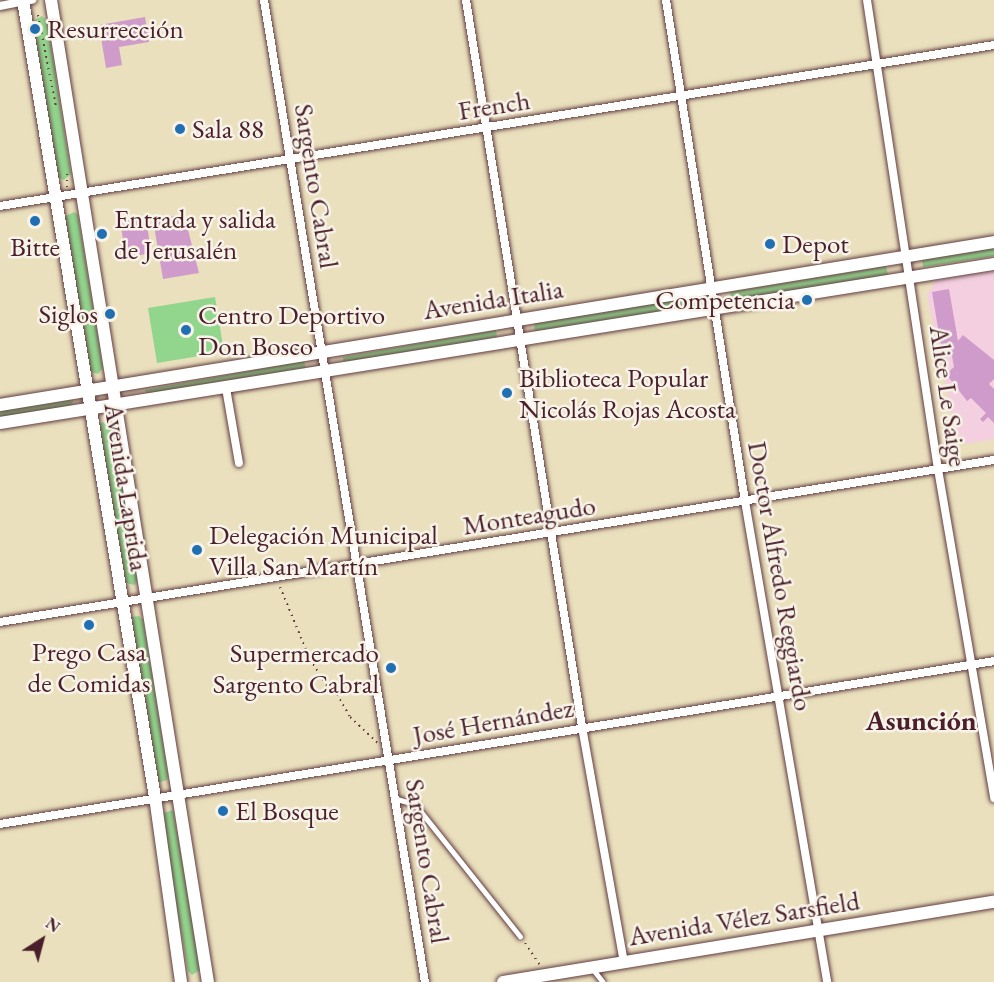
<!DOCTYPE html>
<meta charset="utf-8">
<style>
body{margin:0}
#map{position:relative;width:994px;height:982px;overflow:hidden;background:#eae0bd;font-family:"EB Garamond",serif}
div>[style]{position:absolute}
.built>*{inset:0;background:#f3cfdf}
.green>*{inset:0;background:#92d58d}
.building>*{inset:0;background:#cf9bcb}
.path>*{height:2px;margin-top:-1px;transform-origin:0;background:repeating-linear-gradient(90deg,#623c41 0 1.5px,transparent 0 6px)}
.roads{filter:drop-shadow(0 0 2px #623c41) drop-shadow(0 0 2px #623c41)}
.lane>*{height:4.5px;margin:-2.25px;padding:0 2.25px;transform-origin:2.25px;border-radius:2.25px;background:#fff}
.street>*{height:8px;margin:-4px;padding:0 4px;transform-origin:4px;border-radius:4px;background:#fff}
.secondary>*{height:12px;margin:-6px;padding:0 6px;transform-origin:6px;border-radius:6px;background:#fff}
.dots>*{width:16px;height:16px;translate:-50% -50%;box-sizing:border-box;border:3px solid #f7f3e8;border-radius:50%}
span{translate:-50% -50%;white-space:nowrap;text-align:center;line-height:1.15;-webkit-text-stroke:5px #f7f3e8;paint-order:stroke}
.poi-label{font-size:27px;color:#4a1f2b}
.left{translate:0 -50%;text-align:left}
.right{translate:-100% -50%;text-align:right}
.street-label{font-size:27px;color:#4a1f2b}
.neighbourhood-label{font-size:28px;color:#4a1f2b;font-weight:700}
.north{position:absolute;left:12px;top:910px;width:60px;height:60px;-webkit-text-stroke:4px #f7f3e8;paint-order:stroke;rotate:36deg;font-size:16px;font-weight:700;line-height:24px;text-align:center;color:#4a1f2b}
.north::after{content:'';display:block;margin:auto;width:21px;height:27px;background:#4a1f2b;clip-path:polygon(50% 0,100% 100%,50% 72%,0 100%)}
</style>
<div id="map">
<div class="built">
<div style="clip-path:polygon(994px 271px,994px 439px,966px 444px,955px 431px,927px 295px,936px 280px)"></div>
</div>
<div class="green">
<div style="clip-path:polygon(42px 16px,47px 21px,71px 174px,64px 180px,56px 176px,31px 22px)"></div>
<div style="clip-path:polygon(74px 212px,78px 215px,103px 368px,98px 374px,87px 371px,64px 217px)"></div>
<div style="clip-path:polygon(994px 247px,994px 256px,923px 267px,922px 258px)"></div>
<div style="clip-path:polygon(886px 266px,888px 275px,732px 301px,730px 292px)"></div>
<div style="clip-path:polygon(215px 297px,224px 352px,157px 363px,148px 308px)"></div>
<div style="clip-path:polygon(693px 297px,695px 307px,535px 333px,534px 323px)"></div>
<div style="clip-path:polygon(496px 330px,497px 337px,344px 364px,343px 357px)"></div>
<div style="clip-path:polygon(304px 361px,306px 369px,147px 394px,145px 390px)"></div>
<div style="clip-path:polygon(73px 400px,72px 406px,0 419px,0 411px)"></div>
<div style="clip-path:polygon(102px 422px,113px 426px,138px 580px,134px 585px,122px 582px,98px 428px)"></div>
<div style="clip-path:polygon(139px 616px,143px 620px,168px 775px,167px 780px,160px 782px,155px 777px,131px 617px)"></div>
<div style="clip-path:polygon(173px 810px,201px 969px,192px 975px,188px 971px,161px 814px)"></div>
</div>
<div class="building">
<div style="clip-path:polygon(145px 17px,149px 42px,119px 47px,122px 65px,106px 68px,99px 25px)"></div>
<div style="clip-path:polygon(184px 214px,199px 273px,163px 279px,153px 220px)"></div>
<div style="clip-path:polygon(146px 217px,151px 253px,126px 258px,120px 221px)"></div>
<div style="clip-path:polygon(949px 289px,958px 341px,963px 335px,994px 360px,994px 379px,989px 384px,994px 389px,994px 423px,988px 417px,983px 422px,980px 419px,986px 413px,971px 398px,967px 401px,946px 374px,954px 367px,952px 356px,943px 358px,932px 292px)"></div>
</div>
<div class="path">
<div style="left:38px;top:15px;width:94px;rotate:78.9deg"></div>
<div style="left:67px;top:174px;width:13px;rotate:90deg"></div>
<div style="left:280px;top:587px;width:78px;rotate:67.4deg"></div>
<div style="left:310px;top:659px;width:31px;rotate:58deg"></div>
<div style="left:326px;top:685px;width:9px;rotate:27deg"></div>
<div style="left:334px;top:689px;width:32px;rotate:60deg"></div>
<div style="left:350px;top:717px;width:38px;rotate:43deg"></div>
<div style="left:525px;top:943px;width:27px;rotate:56deg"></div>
</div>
<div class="roads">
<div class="lane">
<div style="left:397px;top:799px;width:19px;rotate:16deg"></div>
<div style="left:415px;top:804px;width:169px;rotate:51.5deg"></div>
<div style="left:593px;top:969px;width:16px;rotate:52deg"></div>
</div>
<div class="street">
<div style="left:264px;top:0;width:995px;rotate:80.69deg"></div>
<div style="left:466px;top:0;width:736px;rotate:80.93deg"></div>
<div style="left:582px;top:727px;width:239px;rotate:79.9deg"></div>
<div style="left:666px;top:0;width:507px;rotate:81.04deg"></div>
<div style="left:745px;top:501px;width:488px;rotate:80.3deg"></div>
<div style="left:867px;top:0;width:474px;rotate:81.4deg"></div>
<div style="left:938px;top:469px;width:334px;rotate:80.3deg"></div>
<div style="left:0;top:6px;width:33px;rotate:-11deg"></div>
<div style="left:0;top:206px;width:1007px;rotate:-9.2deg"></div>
<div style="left:226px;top:388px;width:76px;rotate:80.2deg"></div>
<div style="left:0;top:622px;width:1007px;rotate:-9.26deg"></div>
<div style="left:0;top:824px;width:1007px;rotate:-9.31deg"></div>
</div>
<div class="secondary">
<div style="left:23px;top:0;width:808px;rotate:80.6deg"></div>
<div style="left:155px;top:797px;width:187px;rotate:82deg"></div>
<div style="left:51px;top:0;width:994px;rotate:80.92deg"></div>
<div style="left:0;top:405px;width:1007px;rotate:-9.31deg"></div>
<div style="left:0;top:423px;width:1007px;rotate:-9.09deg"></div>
<div style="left:503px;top:982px;width:497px;rotate:-9.3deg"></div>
</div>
</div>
<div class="dots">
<div style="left:35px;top:29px;background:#1f6fb2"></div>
<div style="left:180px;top:129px;background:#1f6fb2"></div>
<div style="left:35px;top:221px;background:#1f6fb2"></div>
<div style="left:102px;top:234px;background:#1f6fb2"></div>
<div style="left:770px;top:244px;background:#1f6fb2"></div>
<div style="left:807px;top:300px;background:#1f6fb2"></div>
<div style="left:110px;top:314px;background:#1f6fb2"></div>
<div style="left:186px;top:330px;background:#1f6fb2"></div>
<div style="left:507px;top:393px;background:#1f6fb2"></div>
<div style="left:197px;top:550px;background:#1f6fb2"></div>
<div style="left:89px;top:625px;background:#1f6fb2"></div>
<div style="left:391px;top:668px;background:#1f6fb2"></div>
<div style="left:223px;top:811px;background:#1f6fb2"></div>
</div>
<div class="poi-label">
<span class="left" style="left:47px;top:29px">Resurrección</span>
<span class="left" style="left:192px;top:129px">Sala 88</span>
<span class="left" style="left:114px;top:234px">Entrada y salida<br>de Jerusalén</span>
<span class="left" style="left:782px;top:244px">Depot</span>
<span style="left:35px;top:247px">Bitte</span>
<span class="right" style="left:795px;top:300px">Competencia</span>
<span class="right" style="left:98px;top:314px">Siglos</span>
<span class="left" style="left:198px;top:330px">Centro Deportivo<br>Don Bosco</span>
<span class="left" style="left:519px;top:393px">Biblioteca Popular<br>Nicolás Rojas Acosta</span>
<span class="left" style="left:209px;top:550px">Delegación Municipal<br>Villa San Martín</span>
<span style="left:89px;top:667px">Prego Casa<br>de Comidas</span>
<span class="right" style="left:379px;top:668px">Supermercado<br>Sargento Cabral</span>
<span class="left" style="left:235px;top:811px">El Bosque</span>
</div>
<div class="street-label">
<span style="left:494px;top:105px;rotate:-9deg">French</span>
<span style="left:317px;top:186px;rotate:81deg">Sargento Cabral</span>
<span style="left:493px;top:299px;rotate:-9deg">Avenida Italia</span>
<span style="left:949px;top:396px;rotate:82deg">Alice Le Saige</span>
<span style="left:127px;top:487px;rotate:81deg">Avenida Laprida</span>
<span style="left:529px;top:515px;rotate:-9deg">Monteagudo</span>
<span style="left:781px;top:576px;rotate:80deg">Doctor Alfredo Reggiardo</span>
<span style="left:493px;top:721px;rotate:-10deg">José Hernández</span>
<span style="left:428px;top:861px;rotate:81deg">Sargento Cabral</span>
<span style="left:744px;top:918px;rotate:-9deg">Avenida Vélez Sarsfield</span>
</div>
<div class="neighbourhood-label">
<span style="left:921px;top:720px">Asunción</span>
</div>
<div class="north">N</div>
</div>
